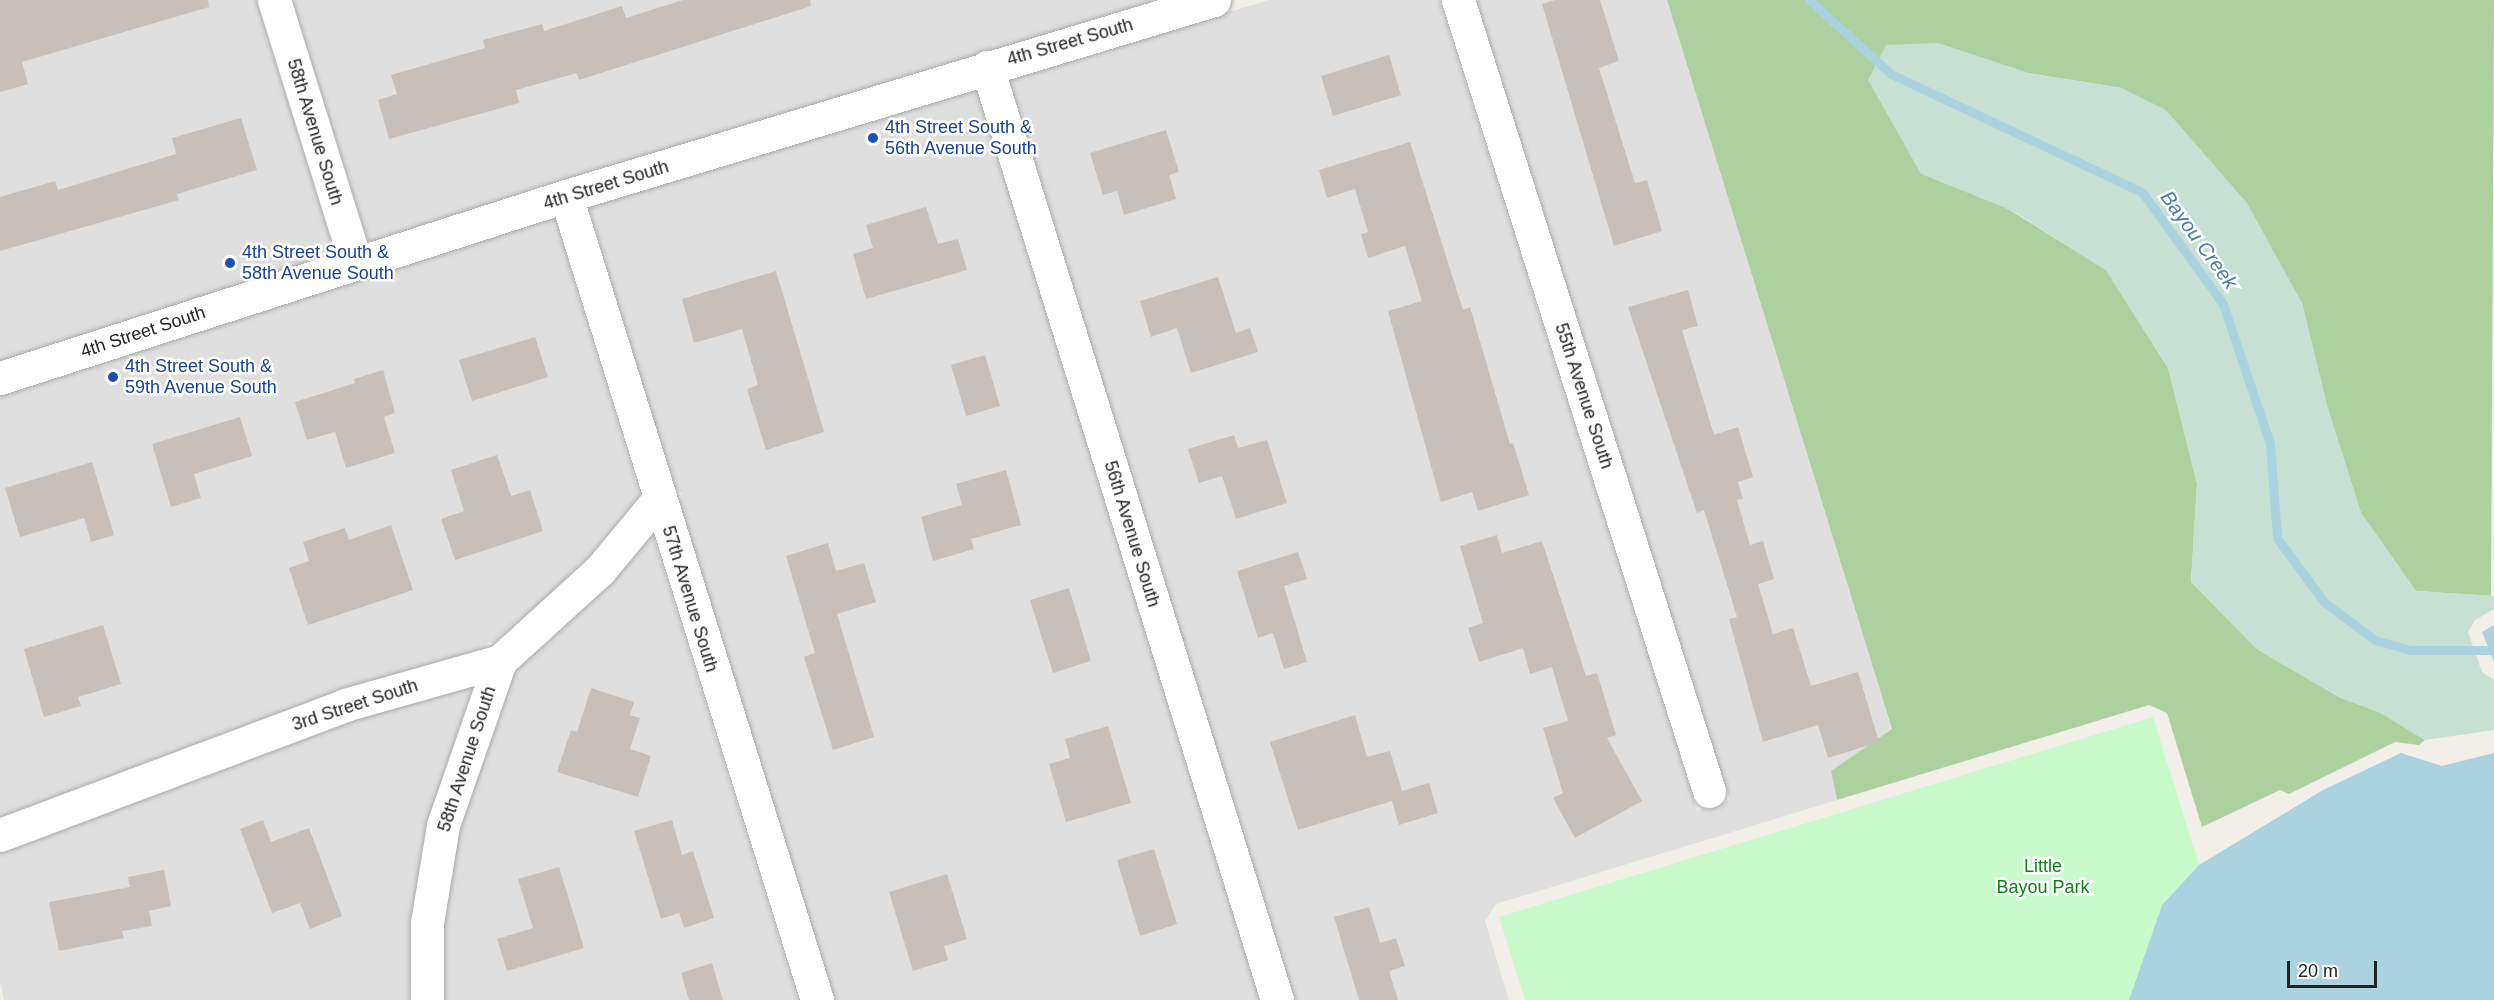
<!DOCTYPE html>
<style>
body{margin:0}
#map{position:relative;width:2494px;height:1000px;overflow:hidden;background:#f2efe9;font-family:Arial,sans-serif}
div>[style]{position:absolute}
.residential>*{inset:0;background:#e0dfdf}
.forest>*{inset:0;background:#add19e}
.wetland>*{inset:0;background:#c6e0d4}
.park>*{inset:0;background:#c8facc}
.water>*{inset:0;background:#aad3df}
.stream>*{height:9px;margin:-4.5px;padding:0 4.5px;transform-origin:4.5px;border-radius:4.5px;background:#aad3df}
.building>*{inset:0;background:#c7bfb8}
.roads{filter:drop-shadow(0 0 2px #a9a9a9) drop-shadow(0 0 2px #a9a9a9)}
.minor>*{height:33px;margin:-16.5px;padding:0 16.5px;transform-origin:16.5px;border-radius:16.5px;background:#fff}
.dots>*{width:16px;height:16px;translate:-50% -50%;box-sizing:border-box;border:3px solid #fff;border-radius:50%}
span{translate:-50% -50%;white-space:nowrap;text-align:center;line-height:1.15;-webkit-text-stroke:5px #fff;paint-order:stroke}
.street-label{font-size:18px;color:#222}
.transit-label{font-size:18px;color:#164399}
.left{translate:0 -50%;text-align:left}
.park-label{font-size:18px;color:#0c8416}
.water-label{font-size:20px;color:#4a7aab;font-style:italic}
.scale{position:absolute;left:2287px;top:961px;width:90px;height:27px;box-sizing:border-box;border:3px solid #222;border-top:0;padding-left:8px;font-size:18px;line-height:21px;white-space:nowrap;color:#222;-webkit-text-stroke:4px #fff;paint-order:stroke}
</style>
<div id="map">
<div class="residential">
<div style="clip-path:polygon(0 0,256px 0,335px 254px,0 361px)"></div>
<div style="clip-path:polygon(292px 0,1158px 0,368px 243px)"></div>
<div style="clip-path:polygon(1269px 0,1439px 0,1697px 811px,1730px 800px,1476px 0,1667px 0,1892px 730px,1831px 771px,1837px 800px,1496px 904px,1485px 921px,1509px 1000px,1295px 1000px,1008px 77px)"></div>
<div style="clip-path:polygon(975px 87px,1259px 1000px,835px 1000px,678px 501px,683px 494px,674px 488px,588px 206px)"></div>
<div style="clip-path:polygon(554px 216px,640px 496px,588px 560px,495px 643px,488px 642px,486px 648px,0 819px,0 394px)"></div>
<div style="clip-path:polygon(652px 533px,798px 1000px,444px 1000px,444px 923px,460px 828px,514px 668px)"></div>
<div style="clip-path:polygon(474px 685px,427px 824px,410px 922px,409px 1000px,4px 1000px,0 982px,0 852px,350px 719px)"></div>
</div>
<div class="forest">
<div style="clip-path:polygon(1667px 0,2494px 0,2491px 596px,2416px 591px,2361px 513px,2327px 406px,2302px 303px,2122px 88px,2028px 73px,1937px 43px,2005px 207px,2106px 270px,2168px 368px,2197px 484px,2191px 582px,2257px 649px,2339px 697px,2381px 713px,2425px 740px,2419px 745px,2395px 742px,2289px 794px,2280px 790px,2202px 827px,2167px 713px,2149px 705px,1837px 800px,1831px 771px,1892px 729px)"></div>
</div>
<div class="wetland">
<div style="clip-path:polygon(1937px 43px,2028px 73px,2122px 88px,2166px 110px,2247px 203px,2302px 303px,2327px 406px,2361px 513px,2416px 591px,2494px 596px,2494px 609px,2475px 620px,2468px 632px,2482px 672px,2494px 680px,2494px 730px,2425px 740px,2381px 713px,2339px 697px,2257px 649px,2191px 582px,2197px 484px,2168px 368px,2106px 270px,2013px 211px,1921px 174px,1868px 80px,1886px 45px)"></div>
</div>
<div class="park">
<div style="clip-path:polygon(2153px 717px,2199px 865px,2162px 905px,2129px 1000px,1525px 1000px,1499px 917px)"></div>
</div>
<div class="water">
<div style="clip-path:polygon(2494px 625px,2494px 662px,2482px 632px)"></div>
<div style="clip-path:polygon(2401px 753px,2442px 766px,2494px 753px,2494px 1000px,2129px 1000px,2162px 905px,2199px 865px,2323px 790px)"></div>
</div>
<div class="stream">
<div style="left:1809px;top:0;width:110px;rotate:42.1deg"></div>
<div style="left:1891px;top:74px;width:277px;rotate:25.2deg"></div>
<div style="left:2142px;top:192px;width:138px;rotate:54.1deg"></div>
<div style="left:2223px;top:304px;width:148px;rotate:71.4deg"></div>
<div style="left:2270px;top:444px;width:94px;rotate:85.7deg"></div>
<div style="left:2277px;top:538px;width:79px;rotate:53.7deg"></div>
<div style="left:2324px;top:602px;width:64px;rotate:36.7deg"></div>
<div style="left:2375px;top:640px;width:37px;rotate:16deg"></div>
<div style="left:2411px;top:650px;width:79px"></div>
</div>
<div class="building">
<div style="clip-path:polygon(0 0,208px 0,209px 7px,22px 62px,28px 84px,0 92px)"></div>
<div style="clip-path:polygon(683px 0,810px 0,811px 6px,579px 80px,577px 73px,516px 90px,519px 103px,389px 139px,378px 100px,397px 94px,391px 75px,485px 48px,483px 40px,542px 24px,544px 31px,622px 6px,626px 18px)"></div>
<div style="clip-path:polygon(1555px 0,1600px 0,1619px 61px,1599px 68px,1635px 183px,1647px 180px,1662px 231px,1614px 246px,1542px 4px)"></div>
<div style="clip-path:polygon(1389px 55px,1401px 95px,1333px 116px,1321px 76px)"></div>
<div style="clip-path:polygon(241px 118px,257px 170px,177px 194px,179px 200px,0 251px,0 197px,55px 181px,58px 190px,176px 154px,172px 138px)"></div>
<div style="clip-path:polygon(1166px 130px,1179px 172px,1169px 175px,1176px 199px,1124px 215px,1117px 191px,1103px 195px,1090px 153px)"></div>
<div style="clip-path:polygon(1410px 142px,1463px 310px,1470px 307px,1510px 444px,1513px 443px,1529px 495px,1478px 511px,1472px 492px,1441px 502px,1388px 311px,1422px 301px,1405px 246px,1368px 258px,1361px 234px,1368px 232px,1355px 189px,1327px 198px,1319px 170px)"></div>
<div style="clip-path:polygon(926px 207px,938px 244px,958px 239px,967px 270px,866px 299px,853px 254px,873px 248px,866px 225px)"></div>
<div style="clip-path:polygon(776px 271px,824px 432px,766px 450px,747px 389px,758px 385px,742px 329px,694px 343px,682px 299px)"></div>
<div style="clip-path:polygon(1218px 277px,1236px 333px,1250px 328px,1258px 352px,1191px 373px,1177px 328px,1151px 337px,1140px 301px)"></div>
<div style="clip-path:polygon(1688px 290px,1698px 326px,1682px 330px,1714px 435px,1738px 427px,1753px 477px,1738px 482px,1743px 499px,1737px 500px,1750px 545px,1763px 541px,1774px 579px,1758px 584px,1773px 634px,1793px 628px,1811px 686px,1858px 672px,1879px 742px,1828px 758px,1818px 725px,1763px 742px,1729px 619px,1737px 617px,1704px 510px,1697px 513px,1628px 307px)"></div>
<div style="clip-path:polygon(535px 337px,548px 377px,472px 401px,459px 360px)"></div>
<div style="clip-path:polygon(985px 355px,1000px 406px,966px 416px,951px 365px)"></div>
<div style="clip-path:polygon(383px 370px,395px 413px,384px 417px,395px 453px,346px 468px,335px 432px,307px 440px,295px 402px,355px 383px,354px 379px)"></div>
<div style="clip-path:polygon(240px 417px,252px 456px,194px 474px,201px 498px,171px 507px,152px 444px)"></div>
<div style="clip-path:polygon(1234px 435px,1238px 448px,1267px 440px,1287px 503px,1236px 519px,1222px 476px,1199px 483px,1188px 449px)"></div>
<div style="clip-path:polygon(497px 455px,511px 496px,530px 490px,543px 531px,455px 560px,441px 519px,464px 511px,451px 470px)"></div>
<div style="clip-path:polygon(92px 462px,114px 535px,91px 542px,84px 518px,20px 537px,5px 488px)"></div>
<div style="clip-path:polygon(1006px 470px,1021px 525px,971px 539px,974px 549px,933px 561px,921px 517px,962px 505px,956px 484px)"></div>
<div style="clip-path:polygon(391px 525px,413px 590px,308px 625px,289px 568px,309px 561px,303px 542px,345px 528px,349px 540px)"></div>
<div style="clip-path:polygon(1497px 535px,1502px 553px,1542px 541px,1586px 676px,1597px 673px,1616px 735px,1607px 738px,1642px 801px,1575px 838px,1553px 798px,1563px 793px,1543px 728px,1568px 721px,1552px 667px,1530px 674px,1523px 648px,1479px 662px,1468px 628px,1483px 623px,1460px 546px)"></div>
<div style="clip-path:polygon(828px 543px,836px 571px,864px 563px,876px 602px,837px 614px,874px 737px,833px 750px,804px 657px,815px 653px,786px 556px)"></div>
<div style="clip-path:polygon(1298px 552px,1307px 579px,1284px 586px,1307px 662px,1284px 669px,1273px 633px,1258px 638px,1237px 571px)"></div>
<div style="clip-path:polygon(1069px 588px,1091px 661px,1053px 673px,1030px 600px)"></div>
<div style="clip-path:polygon(103px 625px,121px 684px,78px 697px,81px 706px,44px 717px,24px 649px)"></div>
<div style="clip-path:polygon(591px 688px,634px 702px,630px 715px,640px 718px,630px 749px,651px 756px,638px 797px,557px 772px,571px 730px,577px 732px)"></div>
<div style="clip-path:polygon(1355px 715px,1367px 757px,1390px 751px,1402px 791px,1429px 783px,1438px 813px,1399px 825px,1392px 801px,1298px 830px,1270px 742px)"></div>
<div style="clip-path:polygon(1108px 726px,1131px 803px,1066px 822px,1049px 764px,1070px 758px,1065px 739px)"></div>
<div style="clip-path:polygon(263px 820px,271px 842px,309px 828px,342px 916px,310px 929px,300px 903px,272px 913px,240px 829px)"></div>
<div style="clip-path:polygon(672px 820px,682px 855px,693px 851px,714px 918px,684px 928px,679px 913px,661px 919px,634px 831px)"></div>
<div style="clip-path:polygon(1154px 849px,1177px 924px,1140px 936px,1117px 860px)"></div>
<div style="clip-path:polygon(559px 867px,584px 948px,507px 971px,497px 939px,533px 928px,518px 879px)"></div>
<div style="clip-path:polygon(164px 870px,171px 906px,149px 911px,152px 926px,122px 931px,124px 938px,59px 951px,49px 902px,130px 887px,128px 877px)"></div>
<div style="clip-path:polygon(947px 874px,967px 939px,944px 946px,948px 960px,913px 971px,889px 892px)"></div>
<div style="clip-path:polygon(1369px 907px,1380px 943px,1396px 938px,1405px 966px,1389px 971px,1398px 1000px,1359px 1000px,1334px 917px)"></div>
<div style="clip-path:polygon(712px 963px,723px 1000px,689px 1000px,681px 973px)"></div>
</div>
<div class="roads">
<div class="minor">
<div style="left:274px;top:0;width:275px;rotate:72.7deg"></div>
<div style="left:1458px;top:0;width:830px;rotate:72.39deg"></div>
<div style="left:987px;top:67px;width:977px;rotate:72.73deg"></div>
<div style="left:566px;top:196px;width:842px;rotate:72.66deg"></div>
<div style="left:0;top:378px;width:595px;rotate:-17.83deg"></div>
<div style="left:566px;top:196px;width:677px;rotate:-16.83deg"></div>
<div style="left:0;top:835px;width:369px;rotate:-20.6deg"></div>
<div style="left:345px;top:705px;width:161px;rotate:-15.8deg"></div>
<div style="left:500px;top:661px;width:135px;rotate:-42.3deg"></div>
<div style="left:600px;top:570px;width:92px;rotate:-50.3deg"></div>
<div style="left:427px;top:1000px;width:77px;rotate:-90deg"></div>
<div style="left:427px;top:923px;width:99px;rotate:-80.7deg"></div>
<div style="left:443px;top:825px;width:174px;rotate:-70.8deg"></div>
</div>
</div>
<div class="dots">
<div style="left:873px;top:138px;background:#1a4fb4"></div>
<div style="left:230px;top:263px;background:#1a4fb4"></div>
<div style="left:113px;top:377px;background:#1a4fb4"></div>
</div>
<div class="street-label">
<span style="left:1070px;top:42px;rotate:-16deg">4th Street South</span>
<span style="left:315px;top:132px;rotate:73deg">58th Avenue South</span>
<span style="left:606px;top:185px;rotate:-17deg">4th Street South</span>
<span style="left:143px;top:332px;rotate:-18deg">4th Street South</span>
<span style="left:1584px;top:396px;rotate:72deg">55th Avenue South</span>
<span style="left:1132px;top:534px;rotate:73deg">56th Avenue South</span>
<span style="left:690px;top:599px;rotate:73deg">57th Avenue South</span>
<span style="left:355px;top:705px;rotate:-18deg">3rd Street South</span>
<span style="left:467px;top:759px;rotate:-72deg">58th Avenue South</span>
</div>
<div class="transit-label">
<span class="left" style="left:885px;top:138px">4th Street South &amp;<br>56th Avenue South</span>
<span class="left" style="left:242px;top:263px">4th Street South &amp;<br>58th Avenue South</span>
<span class="left" style="left:125px;top:377px">4th Street South &amp;<br>59th Avenue South</span>
</div>
<div class="park-label">
<span style="left:2043px;top:877px">Little<br>Bayou Park</span>
</div>
<div class="water-label">
<span style="left:2199px;top:240px;rotate:54deg">Bayou Creek</span>
</div>
<div class="scale">20 m</div>
</div>
